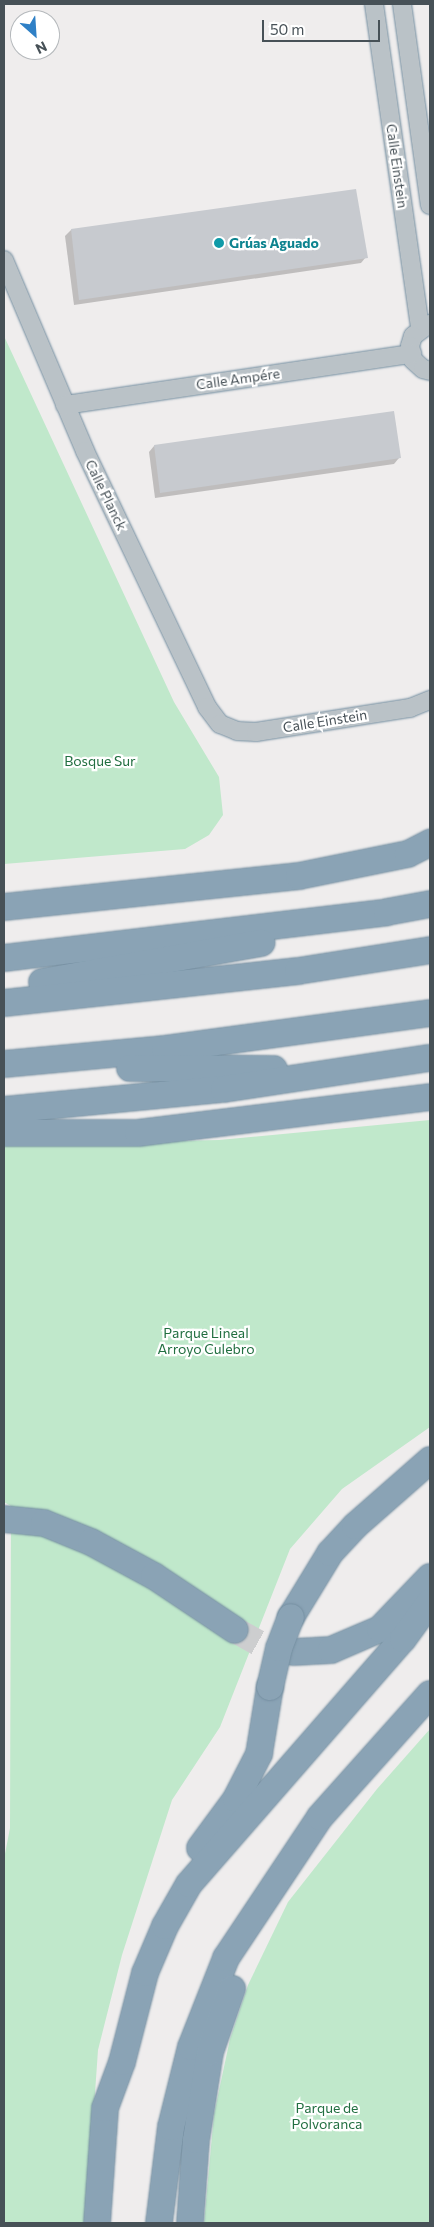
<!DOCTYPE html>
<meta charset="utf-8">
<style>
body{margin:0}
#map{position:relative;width:434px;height:2227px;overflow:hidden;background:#efeded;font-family:Commissioner,sans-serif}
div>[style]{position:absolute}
.green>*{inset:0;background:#c0e8cb}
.shadow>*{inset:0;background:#0003}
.building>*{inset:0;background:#c7cacf}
.highway-tunnel>*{height:26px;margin-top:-13px;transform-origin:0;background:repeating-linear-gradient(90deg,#cdcecf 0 26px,transparent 0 39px)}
.roads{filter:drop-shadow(0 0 1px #758fa1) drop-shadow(0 0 1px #758fa1)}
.minor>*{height:18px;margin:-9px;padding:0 9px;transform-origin:9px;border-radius:9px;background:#bac2c7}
.highway>*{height:26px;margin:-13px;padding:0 13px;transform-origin:13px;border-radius:13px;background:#8aa3b5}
.bridges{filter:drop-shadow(0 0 1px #758fa1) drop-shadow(0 0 1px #758fa1)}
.highway-bridge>*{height:26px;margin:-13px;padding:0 13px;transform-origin:13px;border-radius:13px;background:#8aa3b5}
.dots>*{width:14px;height:14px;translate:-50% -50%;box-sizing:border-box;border:2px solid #fff;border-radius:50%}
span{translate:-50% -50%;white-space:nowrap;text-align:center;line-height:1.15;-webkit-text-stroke:4.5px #fff;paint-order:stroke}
.street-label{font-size:14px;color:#475157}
.culture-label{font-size:14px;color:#0d838f;font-weight:700}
.left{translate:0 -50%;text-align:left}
.park-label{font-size:14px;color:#226f41}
.frame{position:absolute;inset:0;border:5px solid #475157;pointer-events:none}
.north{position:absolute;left:10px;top:10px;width:50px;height:50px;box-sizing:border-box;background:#fff;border:1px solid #b5b9bc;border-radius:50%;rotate:154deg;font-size:14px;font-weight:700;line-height:20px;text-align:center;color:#475157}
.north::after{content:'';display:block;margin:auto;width:18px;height:22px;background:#2f80c6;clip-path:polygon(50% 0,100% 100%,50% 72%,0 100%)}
.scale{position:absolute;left:262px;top:20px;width:118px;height:22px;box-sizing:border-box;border:2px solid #475157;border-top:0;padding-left:6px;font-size:15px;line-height:18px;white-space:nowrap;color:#475157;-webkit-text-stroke:4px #fff;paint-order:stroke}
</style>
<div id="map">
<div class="green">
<div style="clip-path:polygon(4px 336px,174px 702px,219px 777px,223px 815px,209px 835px,185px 849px,4px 864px)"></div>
<div style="clip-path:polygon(430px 1120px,430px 1427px,342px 1489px,290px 1549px,220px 1727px,172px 1800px,122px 1955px,98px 2050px,86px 2223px,4px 2223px,4px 1859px,10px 1828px,11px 1506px,4px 1502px,4px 1145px,219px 1140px)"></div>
<div style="clip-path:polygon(430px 1729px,430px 2223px,204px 2223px,214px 2114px,230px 2039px,248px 1985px,288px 1902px,377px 1789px)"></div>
</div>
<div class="shadow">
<div style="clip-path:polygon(71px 230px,366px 257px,361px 263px,74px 305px,65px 236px)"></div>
<div style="clip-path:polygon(154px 446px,399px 458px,394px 464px,155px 498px,149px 452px)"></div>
</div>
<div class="building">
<div style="clip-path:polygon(356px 189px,368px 258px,79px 300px,71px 229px)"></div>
<div style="clip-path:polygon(394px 411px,401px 458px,160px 493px,154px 445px)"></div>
</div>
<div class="highway-tunnel">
<div style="left:235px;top:1630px;width:38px;rotate:29deg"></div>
<div style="left:268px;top:1648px;width:26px;rotate:9deg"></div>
</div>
<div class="roads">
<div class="minor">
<div style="left:374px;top:4px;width:327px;rotate:81.9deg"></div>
<div style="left:402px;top:4px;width:203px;rotate:82.1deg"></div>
<div style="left:4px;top:260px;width:207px;rotate:67deg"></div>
<div style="left:85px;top:451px;width:284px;rotate:64.5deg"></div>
<div style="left:207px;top:707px;width:21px;rotate:53deg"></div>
<div style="left:220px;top:724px;width:18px;rotate:22deg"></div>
<div style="left:237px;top:731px;width:19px;rotate:3deg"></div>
<div style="left:256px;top:732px;width:156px;rotate:-8.9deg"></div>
<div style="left:410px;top:708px;width:22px;rotate:-22deg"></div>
<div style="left:429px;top:324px;width:20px;rotate:143deg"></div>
<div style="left:413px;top:336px;width:10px;rotate:107deg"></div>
<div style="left:410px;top:346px;width:14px;rotate:78deg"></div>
<div style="left:413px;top:360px;width:13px;rotate:42deg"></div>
<div style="left:423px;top:369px;width:7px;rotate:16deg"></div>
<div style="left:65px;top:405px;width:351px;rotate:-8.4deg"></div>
</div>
<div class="highway">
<div style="left:4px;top:907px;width:297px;rotate:-6deg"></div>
<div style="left:299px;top:876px;width:111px;rotate:-11.4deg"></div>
<div style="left:408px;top:854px;width:25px;rotate:-27deg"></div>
<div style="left:4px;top:958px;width:386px;rotate:-6.8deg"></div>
<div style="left:387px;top:912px;width:44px;rotate:-10.5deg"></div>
<div style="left:42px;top:982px;width:223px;rotate:-10.1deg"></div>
<div style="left:4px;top:1003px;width:296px;rotate:-6.2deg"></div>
<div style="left:298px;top:971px;width:134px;rotate:-9deg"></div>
<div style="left:4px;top:1064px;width:162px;rotate:-5.3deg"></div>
<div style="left:165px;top:1049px;width:267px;rotate:-7.7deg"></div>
<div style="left:130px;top:1068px;width:144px;rotate:0.4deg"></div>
<div style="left:4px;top:1110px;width:221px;rotate:-5.5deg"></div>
<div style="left:224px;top:1089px;width:208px;rotate:-8.6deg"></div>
<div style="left:4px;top:1133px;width:134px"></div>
<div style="left:138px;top:1133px;width:294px;rotate:-7deg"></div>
<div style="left:4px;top:1519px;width:40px;rotate:5.7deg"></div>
<div style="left:44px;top:1523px;width:51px;rotate:22deg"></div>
<div style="left:91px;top:1542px;width:72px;rotate:28.4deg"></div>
<div style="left:154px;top:1576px;width:97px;rotate:33.7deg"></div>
<div style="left:291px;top:1617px;width:75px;rotate:-58.6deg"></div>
<div style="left:330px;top:1553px;width:37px;rotate:-47deg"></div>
<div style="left:355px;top:1526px;width:100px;rotate:-41.3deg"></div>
<div style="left:294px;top:1652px;width:37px;rotate:-3deg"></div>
<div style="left:331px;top:1650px;width:53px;rotate:-23.2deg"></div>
<div style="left:380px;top:1629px;width:72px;rotate:-46.1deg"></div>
<div style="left:200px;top:1848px;width:61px;rotate:-53.7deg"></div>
<div style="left:236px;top:1799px;width:51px;rotate:-62.9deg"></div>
<div style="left:259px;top:1754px;width:68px;rotate:-80.7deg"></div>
<div style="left:97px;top:2223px;width:115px;rotate:-86deg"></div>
<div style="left:105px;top:2108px;width:49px;rotate:-69.7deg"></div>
<div style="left:122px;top:2062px;width:92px;rotate:-75.5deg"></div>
<div style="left:145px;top:1973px;width:51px;rotate:-66.9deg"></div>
<div style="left:165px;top:1926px;width:48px;rotate:-60.3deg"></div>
<div style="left:189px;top:1884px;width:325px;rotate:-48.9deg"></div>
<div style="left:403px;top:1639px;width:46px;rotate:-53.9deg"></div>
<div style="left:159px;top:2223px;width:97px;rotate:-82.9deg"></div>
<div style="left:171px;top:2127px;width:82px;rotate:-76deg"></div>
<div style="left:191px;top:2047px;width:96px;rotate:-68.5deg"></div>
<div style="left:226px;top:1958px;width:169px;rotate:-56.3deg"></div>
<div style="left:320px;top:1817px;width:165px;rotate:-48.2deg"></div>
<div style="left:190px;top:2223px;width:83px;rotate:-85.9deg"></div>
<div style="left:196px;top:2140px;width:89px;rotate:-81deg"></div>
<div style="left:210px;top:2052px;width:67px;rotate:-70.8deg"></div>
</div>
</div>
<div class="bridges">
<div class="highway-bridge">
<div style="left:270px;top:1687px;width:40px;rotate:-77deg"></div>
<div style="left:279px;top:1648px;width:33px;rotate:-69deg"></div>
</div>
</div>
<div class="dots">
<div style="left:219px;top:243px;background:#0f9aa8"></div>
</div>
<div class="street-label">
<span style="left:397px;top:166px;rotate:82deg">Calle Einstein</span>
<span style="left:238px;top:379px;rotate:-8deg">Calle Ampére</span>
<span style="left:106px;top:495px;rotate:64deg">Calle Planck</span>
<span style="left:325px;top:721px;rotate:-9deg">Calle Einstein</span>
</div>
<div class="culture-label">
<span class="left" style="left:229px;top:243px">Grúas Aguado</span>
</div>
<div class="park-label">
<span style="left:100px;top:761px">Bosque Sur</span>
<span style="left:206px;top:1341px">Parque Lineal<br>Arroyo Culebro</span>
<span style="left:327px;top:2116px">Parque de<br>Polvoranca</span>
</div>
<div class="frame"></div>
<div class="north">N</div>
<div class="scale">50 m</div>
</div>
